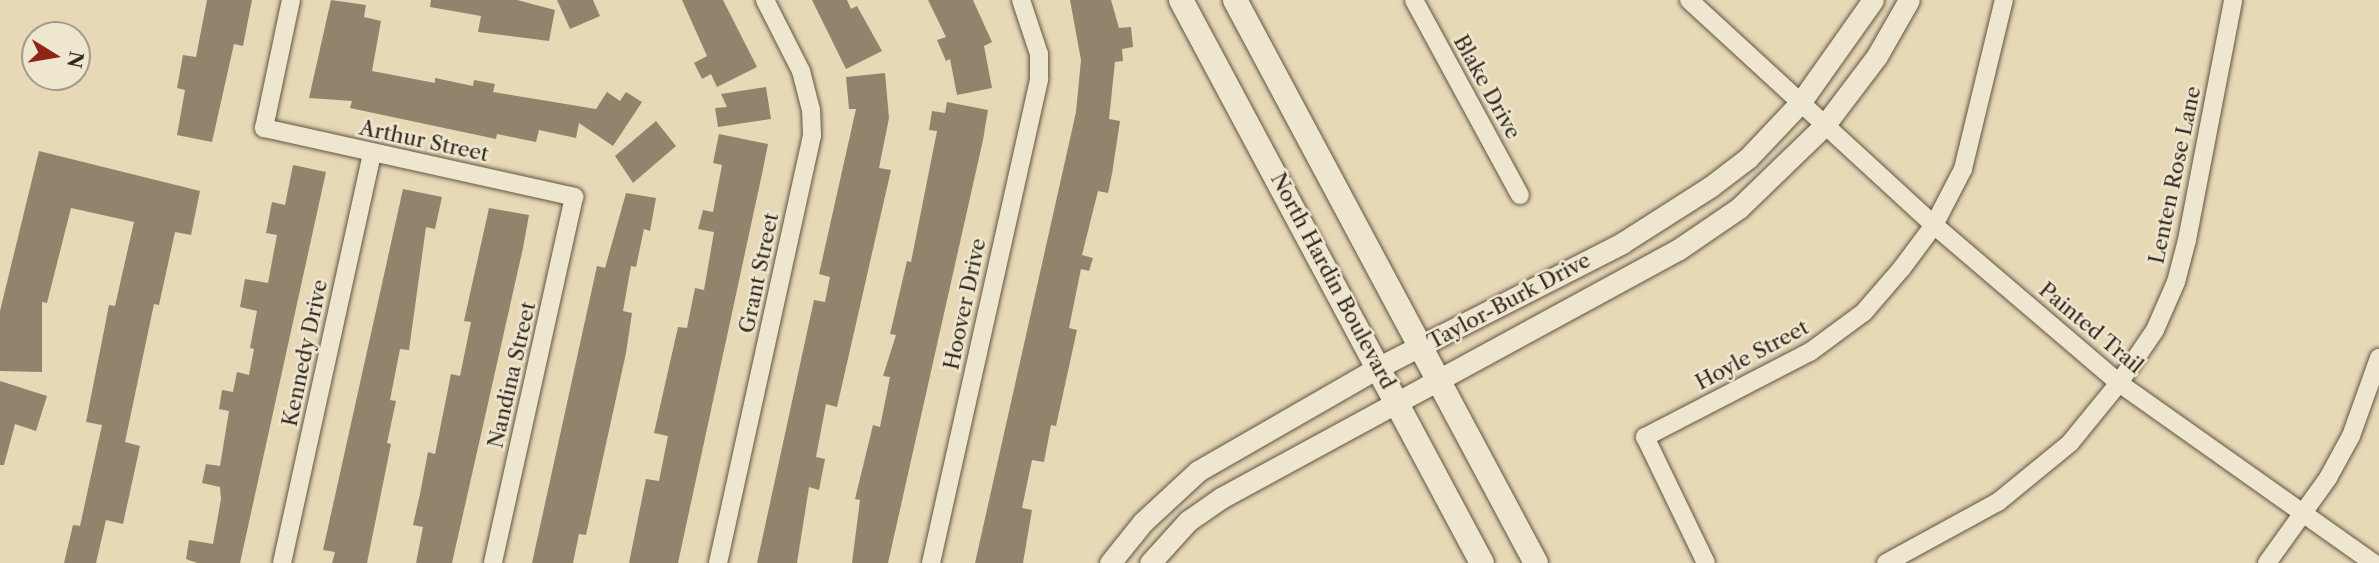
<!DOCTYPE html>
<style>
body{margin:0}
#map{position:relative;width:2379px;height:563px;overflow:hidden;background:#e7d8b6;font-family:"Libre Caslon Text",serif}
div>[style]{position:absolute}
.building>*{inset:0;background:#91846d}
.roads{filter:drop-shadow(0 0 2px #615544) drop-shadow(0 0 2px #615544)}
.minor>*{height:18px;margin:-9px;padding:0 9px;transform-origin:9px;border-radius:9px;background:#efe6d0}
.tertiary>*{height:21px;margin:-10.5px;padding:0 10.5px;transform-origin:10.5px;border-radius:10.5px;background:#efe6d0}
.secondary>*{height:24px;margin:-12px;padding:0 12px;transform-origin:12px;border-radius:12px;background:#efe6d0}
span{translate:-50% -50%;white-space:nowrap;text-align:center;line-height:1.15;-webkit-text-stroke:5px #efe6d0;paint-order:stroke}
.street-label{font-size:21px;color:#34291e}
.north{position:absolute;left:21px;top:21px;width:70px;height:70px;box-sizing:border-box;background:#efe6d0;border:2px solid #a49a89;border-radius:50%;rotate:101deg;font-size:19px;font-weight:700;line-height:28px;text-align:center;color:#34291e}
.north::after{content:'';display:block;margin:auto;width:24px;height:32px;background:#8f2418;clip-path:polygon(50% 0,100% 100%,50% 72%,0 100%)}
</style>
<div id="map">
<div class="building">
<div style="clip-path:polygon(207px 0,252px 0,243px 46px,234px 44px,212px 142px,177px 135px,185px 90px,177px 88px,183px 55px,196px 57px)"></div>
<div style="clip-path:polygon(331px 0,366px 5px,364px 17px,381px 21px,372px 71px,435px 83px,435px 78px,473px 86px,474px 80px,495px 84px,493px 92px,596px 109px,607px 92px,620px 101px,626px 92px,642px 102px,613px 146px,579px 123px,576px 138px,539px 130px,536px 142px,497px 134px,496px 139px,350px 108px,352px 101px,309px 98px)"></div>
<div style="clip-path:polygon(431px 0,517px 0,555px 10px,549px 41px,478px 32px,481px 16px,430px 7px)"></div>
<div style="clip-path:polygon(557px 0,593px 0,600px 16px,570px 29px)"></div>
<div style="clip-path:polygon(682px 0,723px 0,757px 67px,717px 87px,711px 74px,702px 79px,694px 63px,707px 56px)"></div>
<div style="clip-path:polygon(812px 0,847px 0,851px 9px,857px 6px,882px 51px,846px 69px)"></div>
<div style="clip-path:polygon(928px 0,973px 0,992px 42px,984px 46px,992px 88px,957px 95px,950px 59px,946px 61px,937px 40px,946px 37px)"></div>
<div style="clip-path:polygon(1070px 0,1111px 0,1119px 28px,1131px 27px,1133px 47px,1122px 49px,1123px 61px,1115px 62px,1109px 119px,1120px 121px,1112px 174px,1108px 193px,1098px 191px,1082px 255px,1093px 258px,1089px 271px,1081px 269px,1069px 328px,1077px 330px,1056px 426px,1051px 425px,1044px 462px,1032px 460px,1022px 508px,1032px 510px,1023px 563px,975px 563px,1076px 112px,1081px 60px)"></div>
<div style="clip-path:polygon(885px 73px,889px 118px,879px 168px,891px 170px,837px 407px,826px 404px,816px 457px,825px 459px,819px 490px,809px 487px,797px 563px,757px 563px,814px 300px,825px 302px,830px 277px,819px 274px,856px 109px,849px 109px,846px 77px)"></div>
<div style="clip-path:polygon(766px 87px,771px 119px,718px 127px,715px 108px,727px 107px,721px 94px)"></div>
<div style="clip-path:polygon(947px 102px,988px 110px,983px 140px,888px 563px,852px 563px,860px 500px,855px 499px,873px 425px,880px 427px,890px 377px,883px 376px,896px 335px,890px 334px,907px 261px,911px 262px,937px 131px,929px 130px,932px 111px,945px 113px)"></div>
<div style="clip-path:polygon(656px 121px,676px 146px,633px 183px,615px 156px)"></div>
<div style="clip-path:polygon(719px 134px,768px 144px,762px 174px,678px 563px,629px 563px,646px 479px,659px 481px,668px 436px,654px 433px,678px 327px,687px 328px,695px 288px,704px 290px,714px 232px,698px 229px,703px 210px,713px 212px,722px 165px,713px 163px)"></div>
<div style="clip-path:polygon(39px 151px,200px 191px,191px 235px,175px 232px,159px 305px,154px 304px,125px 442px,140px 446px,123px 524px,106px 520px,96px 563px,64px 563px,73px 525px,80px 526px,102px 425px,86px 422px,109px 305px,115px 306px,134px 222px,71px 208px,47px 303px,42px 302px,42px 372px,0 371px,0 311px)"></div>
<div style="clip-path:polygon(293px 165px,326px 172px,240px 563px,197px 563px,186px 559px,189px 540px,213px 544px,221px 499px,220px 487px,202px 483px,206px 464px,220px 466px,229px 411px,219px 409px,222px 390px,233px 392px,237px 372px,249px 375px,254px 349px,250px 348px,257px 311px,240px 307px,245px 279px,268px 283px,277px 235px,266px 233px,272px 202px,285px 205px)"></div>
<div style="clip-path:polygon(403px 189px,442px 197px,435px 229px,426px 227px,409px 350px,400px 349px,390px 400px,396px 401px,387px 443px,391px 444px,367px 563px,332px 563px,335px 552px,323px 550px)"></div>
<div style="clip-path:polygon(626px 193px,656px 198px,650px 231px,644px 229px,636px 267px,631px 266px,623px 311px,632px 313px,626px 353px,586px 535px,579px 534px,573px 563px,532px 563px,597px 266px,605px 268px)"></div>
<div style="clip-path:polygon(489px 208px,529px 215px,523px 248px,452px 563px,416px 563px,423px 527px,413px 525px,420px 494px,428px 452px,435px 454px,451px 374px,460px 376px,471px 322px,464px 321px)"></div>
<div style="clip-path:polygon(0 381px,47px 396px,36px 431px,15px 424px,4px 465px,0 465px)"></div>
</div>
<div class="roads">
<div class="minor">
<div style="left:291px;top:0;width:131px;rotate:101.9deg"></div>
<div style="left:264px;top:128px;width:318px;rotate:12.5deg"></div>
<div style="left:574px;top:197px;width:375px;rotate:102.5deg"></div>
<div style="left:1414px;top:0;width:222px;rotate:61.5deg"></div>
<div style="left:1689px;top:0;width:333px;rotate:42.6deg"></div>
<div style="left:1934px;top:225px;width:243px;rotate:40.5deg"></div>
<div style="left:2119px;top:383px;width:311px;rotate:35.3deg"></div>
<div style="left:282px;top:563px;width:420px;rotate:-77.6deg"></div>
<div style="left:718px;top:563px;width:437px;rotate:-77.6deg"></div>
<div style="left:812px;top:136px;width:26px;rotate:-92deg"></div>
<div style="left:811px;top:110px;width:40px;rotate:-104.4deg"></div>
<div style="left:801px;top:71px;width:80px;rotate:-116.9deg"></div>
<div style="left:931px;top:563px;width:496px;rotate:-77.4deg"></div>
<div style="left:1039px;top:79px;width:25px;rotate:-90deg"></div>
<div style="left:1039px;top:54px;width:57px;rotate:-108.4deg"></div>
<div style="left:1706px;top:563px;width:140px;rotate:-115.8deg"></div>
<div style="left:1645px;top:437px;width:186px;rotate:-27.3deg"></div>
<div style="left:1810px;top:352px;width:67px;rotate:-36.5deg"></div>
<div style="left:1864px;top:312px;width:58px;rotate:-49.2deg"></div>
<div style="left:1902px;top:268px;width:54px;rotate:-53.3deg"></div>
<div style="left:1934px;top:225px;width:63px;rotate:-62.6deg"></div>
<div style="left:1963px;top:169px;width:174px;rotate:-76.4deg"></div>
<div style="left:1886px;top:563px;width:128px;rotate:-28.6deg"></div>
<div style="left:1998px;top:502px;width:93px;rotate:-39.3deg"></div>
<div style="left:2070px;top:443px;width:77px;rotate:-50.8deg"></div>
<div style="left:2119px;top:383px;width:64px;rotate:-55.8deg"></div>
<div style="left:2155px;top:330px;width:52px;rotate:-66.4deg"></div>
<div style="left:2176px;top:282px;width:43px;rotate:-75.3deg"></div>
<div style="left:2187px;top:240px;width:244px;rotate:-79.1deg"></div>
<div style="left:2267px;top:563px;width:105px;rotate:-54.3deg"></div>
<div style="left:2328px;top:478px;width:48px;rotate:-61.3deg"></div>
<div style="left:2351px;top:436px;width:83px;rotate:-70.3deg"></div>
</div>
<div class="tertiary">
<div style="left:1110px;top:563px;width:53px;rotate:-51.2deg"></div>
<div style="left:1143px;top:522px;width:75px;rotate:-42.8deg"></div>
<div style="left:1198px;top:471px;width:209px;rotate:-29.9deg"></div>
<div style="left:1379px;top:367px;width:273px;rotate:-27deg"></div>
<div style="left:1622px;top:243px;width:104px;rotate:-32.5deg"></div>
<div style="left:1710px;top:187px;width:48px;rotate:-37.3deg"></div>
<div style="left:1748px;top:158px;width:76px;rotate:-46.6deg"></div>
<div style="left:1800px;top:103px;width:126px;rotate:-54.7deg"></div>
<div style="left:1150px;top:563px;width:57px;rotate:-47.9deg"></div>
<div style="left:1188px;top:521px;width:40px;rotate:-34.9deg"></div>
<div style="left:1221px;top:498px;width:521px;rotate:-28.53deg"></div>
<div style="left:1679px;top:249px;width:73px;rotate:-34.3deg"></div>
<div style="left:1739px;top:208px;width:118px;rotate:-44deg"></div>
<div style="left:1824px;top:126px;width:88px;rotate:-52.9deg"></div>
<div style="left:1877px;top:56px;width:64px;rotate:-60.3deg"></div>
</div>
<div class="secondary">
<div style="left:1181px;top:0;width:638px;rotate:61.87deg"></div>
<div style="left:1235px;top:0;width:638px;rotate:61.87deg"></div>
</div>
</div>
<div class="street-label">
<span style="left:1487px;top:87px;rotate:61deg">Blake Drive</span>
<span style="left:424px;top:141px;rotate:12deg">Arthur Street</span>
<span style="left:2175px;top:175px;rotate:-78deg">Lenten Rose Lane</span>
<span style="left:759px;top:273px;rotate:-78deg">Grant Street</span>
<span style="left:1333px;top:281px;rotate:62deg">North Hardin Boulevard</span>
<span style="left:1509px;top:301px;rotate:-28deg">Taylor-Burk Drive</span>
<span style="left:965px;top:304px;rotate:-78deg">Hoover Drive</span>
<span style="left:2091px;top:328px;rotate:40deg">Painted Trail</span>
<span style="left:305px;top:353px;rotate:-78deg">Kennedy Drive</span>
<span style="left:1752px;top:355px;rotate:-28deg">Hoyle Street</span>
<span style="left:512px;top:375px;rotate:-77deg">Nandina Street</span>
</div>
<div class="north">N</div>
</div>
